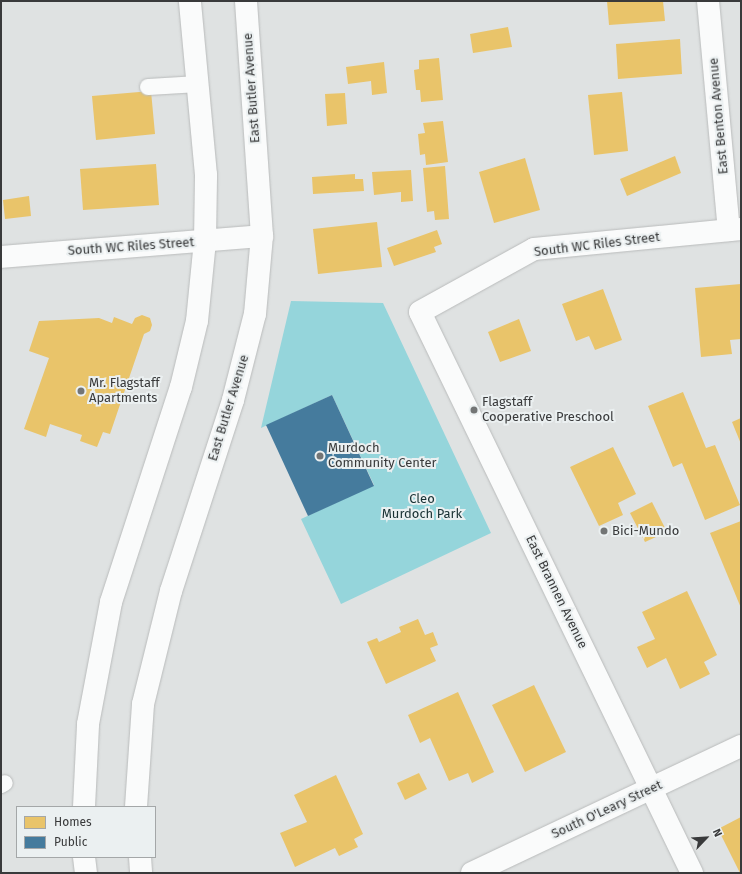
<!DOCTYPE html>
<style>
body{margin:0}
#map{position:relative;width:742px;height:874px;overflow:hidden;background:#dfe2e2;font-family:"Fira Sans",sans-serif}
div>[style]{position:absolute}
.green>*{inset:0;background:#95d5db}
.homes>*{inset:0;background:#e9c46a}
.public>*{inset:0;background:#457b9d}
.roads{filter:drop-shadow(0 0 1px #b9bbbb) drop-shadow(0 0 1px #b9bbbb)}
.lane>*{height:16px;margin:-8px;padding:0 8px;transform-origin:8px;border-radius:8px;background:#fafbfb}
.street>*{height:22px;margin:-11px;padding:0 11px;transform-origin:11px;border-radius:11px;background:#fafbfb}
.secondary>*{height:22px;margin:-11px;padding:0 11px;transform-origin:11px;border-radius:11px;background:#fafbfb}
.dots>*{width:11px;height:11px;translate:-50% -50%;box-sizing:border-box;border:2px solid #ebf0f1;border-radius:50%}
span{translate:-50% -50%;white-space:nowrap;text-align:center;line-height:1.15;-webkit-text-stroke:4px #ebf0f1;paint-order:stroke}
.street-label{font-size:13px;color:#393a3b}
.poi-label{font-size:13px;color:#393a3b}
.left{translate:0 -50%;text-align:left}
.park-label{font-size:13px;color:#183133}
.frame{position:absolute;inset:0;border:2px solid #393a3b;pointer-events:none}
.legend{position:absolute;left:16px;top:806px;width:140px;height:52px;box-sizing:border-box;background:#ebf0f1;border:1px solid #a4a7a8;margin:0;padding:5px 7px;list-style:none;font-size:12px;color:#393a3b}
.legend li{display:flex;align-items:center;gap:8px;height:20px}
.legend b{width:20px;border:1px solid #a4a7a8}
.north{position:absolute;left:686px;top:818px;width:40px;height:40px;-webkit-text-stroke:3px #ebf0f1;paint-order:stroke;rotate:65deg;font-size:11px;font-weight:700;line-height:16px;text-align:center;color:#393a3b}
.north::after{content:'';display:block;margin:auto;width:14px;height:18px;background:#393a3b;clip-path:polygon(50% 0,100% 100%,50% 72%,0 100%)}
</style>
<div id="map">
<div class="green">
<div style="clip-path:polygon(291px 301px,383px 303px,491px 533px,341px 604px,301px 519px,374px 485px,332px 395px,261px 428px)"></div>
</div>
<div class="homes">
<div style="clip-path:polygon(607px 1px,663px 1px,665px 21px,609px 25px)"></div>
<div style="clip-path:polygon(508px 27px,512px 47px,473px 53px,470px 34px)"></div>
<div style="clip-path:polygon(680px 39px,682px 74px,618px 79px,616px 44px)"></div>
<div style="clip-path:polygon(439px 58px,443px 100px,421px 102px,420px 90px,416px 90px,414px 70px,419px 69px,419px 60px)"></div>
<div style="clip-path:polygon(384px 62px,387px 93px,372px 95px,371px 81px,348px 84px,346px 67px)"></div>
<div style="clip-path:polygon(151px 91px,155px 134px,96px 140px,92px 96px)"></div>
<div style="clip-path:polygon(622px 92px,628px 151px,594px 155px,588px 95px)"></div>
<div style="clip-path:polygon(345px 93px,347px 124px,327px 126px,325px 94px)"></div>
<div style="clip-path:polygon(443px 121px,448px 162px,426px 165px,425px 154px,420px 155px,418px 134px,425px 133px,423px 123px)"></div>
<div style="clip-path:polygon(675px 156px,681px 173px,627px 196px,620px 179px)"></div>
<div style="clip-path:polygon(525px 158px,540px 210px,494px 223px,479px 172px)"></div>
<div style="clip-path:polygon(156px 164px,159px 205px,83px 210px,80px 169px)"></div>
<div style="clip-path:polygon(445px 166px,449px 219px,435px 220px,434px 211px,427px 212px,423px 168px)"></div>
<div style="clip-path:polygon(411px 170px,413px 201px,401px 202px,401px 192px,374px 195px,372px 172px)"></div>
<div style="clip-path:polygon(355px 174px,355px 179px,363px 179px,364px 191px,313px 194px,312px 177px)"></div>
<div style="clip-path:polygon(29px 196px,31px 216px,5px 219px,3px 200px)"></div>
<div style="clip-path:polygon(377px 222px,382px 267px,318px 274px,313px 229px)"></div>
<div style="clip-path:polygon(437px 230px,442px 244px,434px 247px,436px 252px,394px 266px,387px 248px)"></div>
<div style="clip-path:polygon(741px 284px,741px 339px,730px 340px,732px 354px,701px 357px,695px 288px)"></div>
<div style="clip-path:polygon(603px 289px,622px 340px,595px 350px,589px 336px,576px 341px,562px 304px)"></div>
<div style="clip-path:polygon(142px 315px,150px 318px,152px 325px,150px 331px,144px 334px,110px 434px,103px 432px,97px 447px,80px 441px,82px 435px,50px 424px,46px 437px,24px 429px,49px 358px,29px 351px,39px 321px,99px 318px,112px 323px,114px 317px,132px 324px,135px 318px)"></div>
<div style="clip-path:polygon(519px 319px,531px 351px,500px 362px,488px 332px)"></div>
<div style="clip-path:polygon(683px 392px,706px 448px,715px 445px,740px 505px,705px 520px,682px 463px,673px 467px,648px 406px)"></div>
<div style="clip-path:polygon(741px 418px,741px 444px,732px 422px)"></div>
<div style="clip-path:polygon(613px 447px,636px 494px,618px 503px,623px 515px,599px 526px,570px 467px)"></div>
<div style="clip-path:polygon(652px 502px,667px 532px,645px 542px,630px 513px)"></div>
<div style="clip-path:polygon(741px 521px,741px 608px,710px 533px)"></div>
<div style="clip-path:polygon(687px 591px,717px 655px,704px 662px,710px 674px,680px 689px,666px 658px,647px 668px,637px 647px,655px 639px,642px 612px)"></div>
<div style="clip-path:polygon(418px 619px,425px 635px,433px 632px,438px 645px,430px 648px,436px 661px,386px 684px,367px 642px,377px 638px,379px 642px,401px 632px,399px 627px)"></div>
<div style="clip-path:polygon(534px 685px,566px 752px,525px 772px,492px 705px)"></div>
<div style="clip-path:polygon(458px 692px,494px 772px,472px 783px,468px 773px,449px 781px,430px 738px,420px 743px,408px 715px)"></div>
<div style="clip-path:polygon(419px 773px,427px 789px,405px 800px,397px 783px)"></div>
<div style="clip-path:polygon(336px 775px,363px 834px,354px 839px,358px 847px,339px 856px,335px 848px,295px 867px,280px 833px,307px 822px,294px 795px)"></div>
<div style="clip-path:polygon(741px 817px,741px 873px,740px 873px,718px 829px)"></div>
</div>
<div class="public">
<div style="clip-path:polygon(332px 395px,374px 486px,308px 516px,266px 425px)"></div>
</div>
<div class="roads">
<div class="lane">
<div style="left:148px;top:87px;width:51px;rotate:-3.4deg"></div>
<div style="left:1px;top:785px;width:4px;rotate:-27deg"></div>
</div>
<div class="street">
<div style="left:708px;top:1px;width:230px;rotate:84.8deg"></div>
<div style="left:1px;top:257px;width:262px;rotate:-4.6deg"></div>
<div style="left:472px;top:873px;width:297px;rotate:-25.3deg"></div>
<div style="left:692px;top:873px;width:623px;rotate:-115.87deg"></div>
<div style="left:420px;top:312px;width:130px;rotate:-28.9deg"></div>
<div style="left:534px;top:249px;width:208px;rotate:-5.5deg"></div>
</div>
<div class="secondary">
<div style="left:84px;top:807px;width:83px;rotate:-87.2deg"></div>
<div style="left:88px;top:724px;width:124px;rotate:-79.3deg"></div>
<div style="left:111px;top:602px;width:226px;rotate:-72deg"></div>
<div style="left:181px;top:387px;width:68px;rotate:-76.4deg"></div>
<div style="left:197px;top:321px;width:80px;rotate:-84.3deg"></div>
<div style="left:205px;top:241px;width:66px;rotate:-89.1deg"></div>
<div style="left:206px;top:175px;width:175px;rotate:-95.3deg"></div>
<div style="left:136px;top:807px;width:103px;rotate:-86.1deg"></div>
<div style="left:143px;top:704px;width:116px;rotate:-76.1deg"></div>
<div style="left:171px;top:591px;width:201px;rotate:-72deg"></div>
<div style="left:233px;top:400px;width:89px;rotate:-75.7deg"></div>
<div style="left:255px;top:314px;width:78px;rotate:-84.9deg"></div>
<div style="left:262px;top:236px;width:236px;rotate:-93.9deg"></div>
<div style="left:84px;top:857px;width:16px;rotate:83deg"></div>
<div style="left:140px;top:857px;width:16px;rotate:86deg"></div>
</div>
</div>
<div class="dots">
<div style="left:81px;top:391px;background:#737575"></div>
<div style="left:474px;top:410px;background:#737575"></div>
<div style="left:320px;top:456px;background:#737575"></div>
<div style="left:604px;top:531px;background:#737575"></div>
</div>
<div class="street-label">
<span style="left:252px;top:88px;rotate:-94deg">East Butler Avenue</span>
<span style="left:719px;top:116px;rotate:-95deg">East Benton Avenue</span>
<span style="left:597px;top:245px;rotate:-7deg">South WC Riles Street</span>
<span style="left:131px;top:247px;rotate:-4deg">South WC Riles Street</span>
<span style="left:229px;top:408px;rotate:-73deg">East Butler Avenue</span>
<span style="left:556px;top:592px;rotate:64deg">East Brannen Avenue</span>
<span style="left:607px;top:810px;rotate:-25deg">South O'Leary Street</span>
</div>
<div class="poi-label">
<span class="left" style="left:89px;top:391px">Mr. Flagstaff<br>Apartments</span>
<span class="left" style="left:482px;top:410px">Flagstaff<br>Cooperative Preschool</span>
<span class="left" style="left:328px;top:456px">Murdoch<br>Community Center</span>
<span class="left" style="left:612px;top:531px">Bici-Mundo</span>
</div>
<div class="park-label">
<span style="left:422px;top:507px">Cleo<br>Murdoch Park</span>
</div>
<div class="frame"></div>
<ul class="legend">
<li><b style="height:11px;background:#e9c46a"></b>Homes</li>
<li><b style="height:11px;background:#457b9d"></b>Public</li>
</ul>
<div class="north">N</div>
</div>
